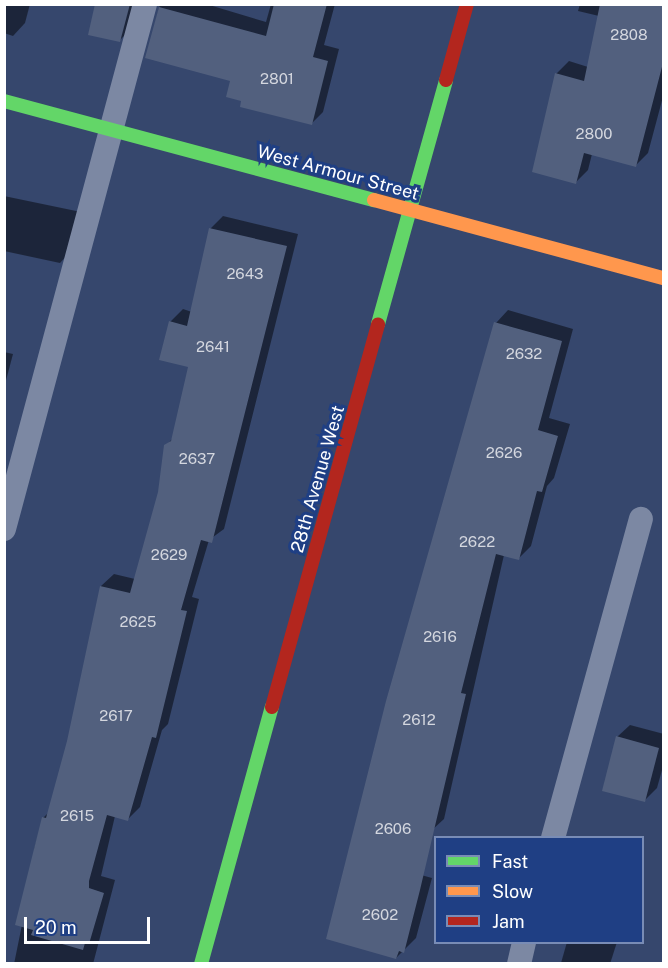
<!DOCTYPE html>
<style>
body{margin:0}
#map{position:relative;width:668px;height:968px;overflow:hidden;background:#36476d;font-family:"Public Sans",sans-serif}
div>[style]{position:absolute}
.shadow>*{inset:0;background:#0007}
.building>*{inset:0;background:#52607e}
.lane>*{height:24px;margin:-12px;padding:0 12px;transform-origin:12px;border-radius:12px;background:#7c88a3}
.fast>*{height:14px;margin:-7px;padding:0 7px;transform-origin:7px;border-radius:7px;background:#63d668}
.slow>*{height:14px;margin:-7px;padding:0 7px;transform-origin:7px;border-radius:7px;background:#ff974d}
.jam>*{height:14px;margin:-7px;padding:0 7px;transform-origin:7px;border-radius:7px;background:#b3261e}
span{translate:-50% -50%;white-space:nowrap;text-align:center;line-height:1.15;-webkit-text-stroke:6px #1f3f84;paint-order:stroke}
.number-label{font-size:15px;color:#d4d7df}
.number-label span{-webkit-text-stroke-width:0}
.street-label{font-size:18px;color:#fff}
.frame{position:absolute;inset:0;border:6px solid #fff;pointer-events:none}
.legend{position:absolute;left:434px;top:836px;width:210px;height:108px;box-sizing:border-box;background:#1f3f84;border:2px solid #798cb5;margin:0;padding:8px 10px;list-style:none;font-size:18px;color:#fff}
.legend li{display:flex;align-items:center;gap:12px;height:30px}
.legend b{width:30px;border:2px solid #798cb5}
.scale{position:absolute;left:24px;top:917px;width:126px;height:27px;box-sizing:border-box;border:3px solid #fff;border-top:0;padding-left:8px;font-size:18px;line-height:21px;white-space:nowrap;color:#fff;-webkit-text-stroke:4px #1f3f84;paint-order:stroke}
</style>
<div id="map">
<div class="shadow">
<div style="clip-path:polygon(4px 4px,30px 4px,25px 23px,13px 36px,4px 33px)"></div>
<div style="clip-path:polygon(98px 4px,138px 4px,131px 29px,119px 41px)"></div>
<div style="clip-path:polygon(160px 4px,206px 4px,266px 22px,271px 4px,335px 4px,324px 45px,339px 49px,323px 112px,312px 123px,242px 100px,231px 80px,147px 57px)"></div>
<div style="clip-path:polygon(580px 4px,664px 4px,664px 93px,648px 153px,636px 165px,592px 154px,588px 170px,576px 182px,556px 74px,569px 61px,588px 67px,599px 16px,578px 11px)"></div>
<div style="clip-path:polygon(4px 196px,81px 212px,71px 251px,60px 263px,4px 251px)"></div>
<div style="clip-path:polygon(223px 216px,298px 234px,224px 529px,209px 540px,192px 597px,199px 599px,168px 724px,162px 730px,140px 807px,128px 819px,115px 816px,101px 876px,115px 880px,93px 964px,14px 964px,37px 851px,34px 850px,43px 818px,50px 811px,73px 728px,101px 586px,114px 574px,135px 579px,160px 492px,166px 446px,173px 438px,190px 366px,170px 322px,183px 309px,192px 312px,210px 229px)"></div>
<div style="clip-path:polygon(508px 310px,573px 329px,549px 418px,570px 424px,554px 478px,547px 486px,531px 546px,518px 559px,504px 555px,444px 819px,431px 831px,415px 827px,403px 870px,432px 878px,416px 938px,396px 958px,328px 938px,387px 701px,496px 323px)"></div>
<div style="clip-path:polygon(4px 352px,13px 354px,4px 388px)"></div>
<div style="clip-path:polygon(630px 725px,664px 734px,664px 763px,657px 788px,644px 801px,617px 737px)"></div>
<div style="clip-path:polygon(567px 942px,617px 942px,610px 964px,564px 964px,561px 963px)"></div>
</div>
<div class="building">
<div style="clip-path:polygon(95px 4px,130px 4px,120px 42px,88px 35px)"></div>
<div style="clip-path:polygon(274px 4px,327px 4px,313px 57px,328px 61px,312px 125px,240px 107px,241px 101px,226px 97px,230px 81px,145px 58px,159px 7px,266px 36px)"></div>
<div style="clip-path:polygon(600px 4px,663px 4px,663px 63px,636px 167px,584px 153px,576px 184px,532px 172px,555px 73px,584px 81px)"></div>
<div style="clip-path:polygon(209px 228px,287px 246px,212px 543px,201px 540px,181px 610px,187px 611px,156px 738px,152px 737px,128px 821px,107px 815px,89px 881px,89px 888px,104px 893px,89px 944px,85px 943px,83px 950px,31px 935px,33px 930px,15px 925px,42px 817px,46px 818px,67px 741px,100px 586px,130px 593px,158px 492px,164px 445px,171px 441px,188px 367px,159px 360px,169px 321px,187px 326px)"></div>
<div style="clip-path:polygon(494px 322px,562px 341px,538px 430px,558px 436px,542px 492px,537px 491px,519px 560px,496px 554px,461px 693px,466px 694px,420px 890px,404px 953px,399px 951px,396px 959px,326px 939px,386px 701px)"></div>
<div style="clip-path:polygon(616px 736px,659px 748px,645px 802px,602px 791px)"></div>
</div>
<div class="lane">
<div style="left:4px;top:529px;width:544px;rotate:-74.97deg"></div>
<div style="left:553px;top:838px;width:331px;rotate:-74.6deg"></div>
<div style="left:519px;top:964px;width:23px;rotate:-77deg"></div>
</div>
<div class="fast">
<div style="left:4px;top:101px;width:383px;rotate:15deg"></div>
<div style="left:378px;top:324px;width:253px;rotate:-74.4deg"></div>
<div style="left:201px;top:964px;width:267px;rotate:-74.6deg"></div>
</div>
<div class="slow">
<div style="left:374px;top:200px;width:300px;rotate:15.1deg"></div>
</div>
<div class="jam">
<div style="left:446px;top:80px;width:79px;rotate:-74.6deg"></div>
<div style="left:272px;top:707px;width:397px;rotate:-74.5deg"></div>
</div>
<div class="number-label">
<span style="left:629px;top:35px">2808</span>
<span style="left:277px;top:79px">2801</span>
<span style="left:594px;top:134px">2800</span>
<span style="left:245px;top:274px">2643</span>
<span style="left:213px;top:347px">2641</span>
<span style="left:524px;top:354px">2632</span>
<span style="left:504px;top:453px">2626</span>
<span style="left:197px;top:459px">2637</span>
<span style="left:477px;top:542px">2622</span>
<span style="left:169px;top:555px">2629</span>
<span style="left:138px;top:622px">2625</span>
<span style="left:440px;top:637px">2616</span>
<span style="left:116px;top:716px">2617</span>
<span style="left:419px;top:720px">2612</span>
<span style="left:77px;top:816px">2615</span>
<span style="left:393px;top:829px">2606</span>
<span style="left:380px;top:915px">2602</span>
</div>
<div class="street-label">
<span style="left:338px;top:173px;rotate:15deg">West Armour Street</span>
<span style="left:318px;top:479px;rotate:-74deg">28th Avenue West</span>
</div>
<div class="frame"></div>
<ul class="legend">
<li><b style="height:8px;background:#63d668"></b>Fast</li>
<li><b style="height:8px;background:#ff974d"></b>Slow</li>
<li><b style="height:8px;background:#b3261e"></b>Jam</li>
</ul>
<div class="scale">20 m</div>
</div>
